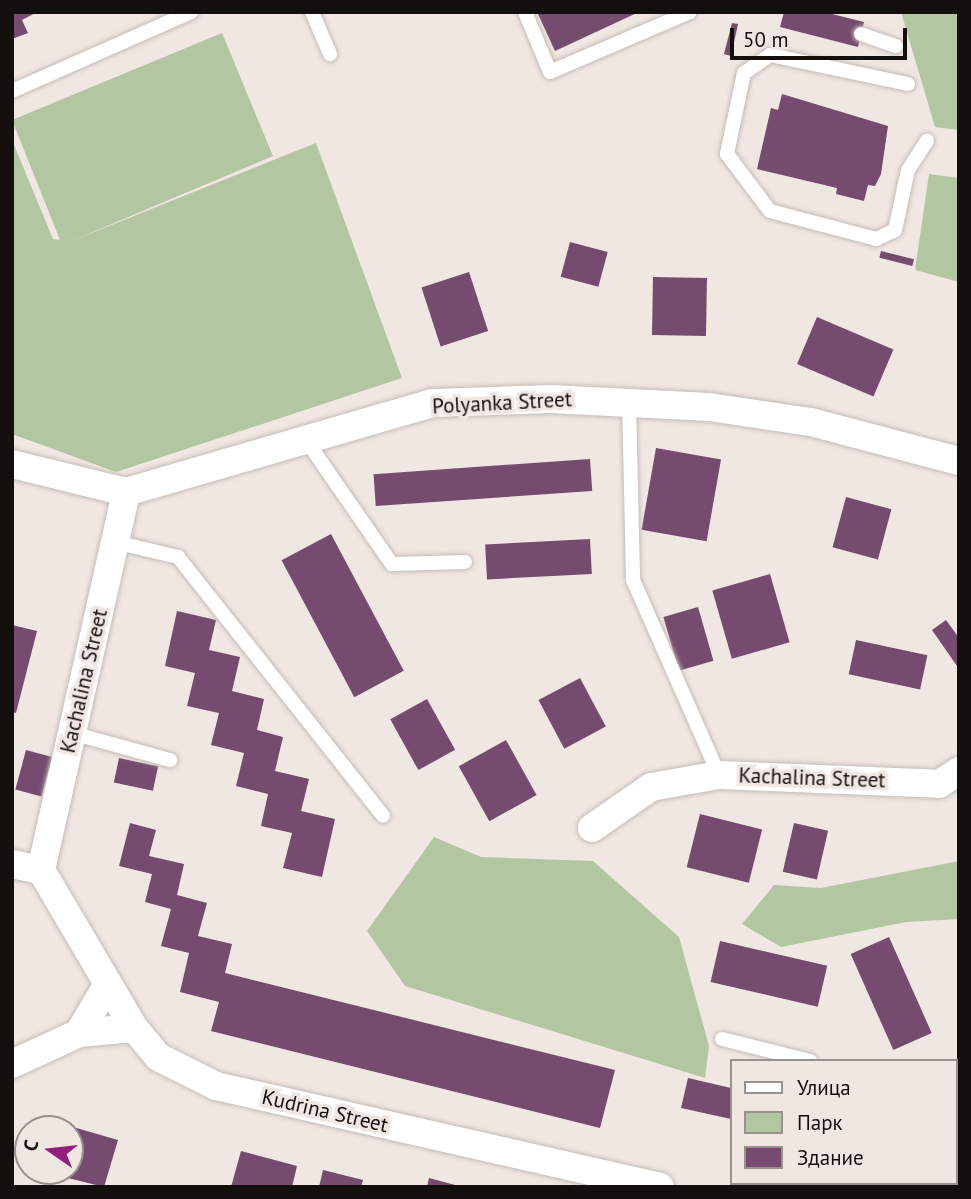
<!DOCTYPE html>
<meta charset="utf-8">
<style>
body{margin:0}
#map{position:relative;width:971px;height:1199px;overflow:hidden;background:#f1e7e2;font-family:"PT Sans",sans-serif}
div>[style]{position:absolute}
.green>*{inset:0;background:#b2c6a2}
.building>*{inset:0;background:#754b6f;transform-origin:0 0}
.roads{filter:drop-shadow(0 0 2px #c4bbb6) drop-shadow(0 0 2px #c4bbb6)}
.lane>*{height:14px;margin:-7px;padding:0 7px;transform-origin:7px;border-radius:7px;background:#fff}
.street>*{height:28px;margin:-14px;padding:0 14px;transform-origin:14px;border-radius:14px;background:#fff}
span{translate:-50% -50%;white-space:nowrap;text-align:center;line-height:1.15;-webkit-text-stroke:7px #f1e7e2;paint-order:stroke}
.street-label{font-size:21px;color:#120f0d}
.frame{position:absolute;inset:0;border:14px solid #120f0d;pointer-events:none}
.legend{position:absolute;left:730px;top:1059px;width:228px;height:126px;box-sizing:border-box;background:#f1e7e2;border:2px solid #98918d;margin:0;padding:9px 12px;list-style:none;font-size:21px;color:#120f0d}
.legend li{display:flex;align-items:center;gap:14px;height:35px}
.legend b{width:35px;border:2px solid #98918d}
.north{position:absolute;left:14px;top:1115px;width:70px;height:70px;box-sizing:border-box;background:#f1e7e2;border:2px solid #98918d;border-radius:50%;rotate:284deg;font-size:19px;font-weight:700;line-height:28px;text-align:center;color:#120f0d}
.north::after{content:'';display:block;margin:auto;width:24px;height:32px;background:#931e7c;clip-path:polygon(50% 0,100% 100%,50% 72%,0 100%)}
.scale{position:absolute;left:730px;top:28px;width:177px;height:32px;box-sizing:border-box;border:4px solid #120f0d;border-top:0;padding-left:9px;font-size:21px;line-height:24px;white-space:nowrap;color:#120f0d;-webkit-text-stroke:5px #f1e7e2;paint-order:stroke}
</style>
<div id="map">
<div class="green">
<div style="clip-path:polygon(901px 12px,959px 12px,959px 130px,935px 127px)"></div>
<div style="clip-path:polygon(222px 33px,273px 156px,69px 242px,316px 143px,402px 378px,116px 472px,12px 434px,12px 140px,53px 239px,60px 240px,12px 120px)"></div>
<div style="clip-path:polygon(929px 174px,959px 178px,959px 282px,915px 270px)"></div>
<div style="clip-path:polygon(434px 837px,481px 857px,593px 861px,679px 937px,709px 1046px,705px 1078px,405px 986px,367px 931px)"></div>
<div style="clip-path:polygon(959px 861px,959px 919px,906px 922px,781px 947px,742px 924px,774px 885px,821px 888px)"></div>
</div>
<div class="building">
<div style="clip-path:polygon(12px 12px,37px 12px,22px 20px,28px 33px,12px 39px)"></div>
<div style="clip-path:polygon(537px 12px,639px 12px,555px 51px)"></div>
<div style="clip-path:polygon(784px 12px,824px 12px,864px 22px,858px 47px,780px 27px)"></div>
<div style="clip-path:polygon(732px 23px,738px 24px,731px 56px,724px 54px)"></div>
<div style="clip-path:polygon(782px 94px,888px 126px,881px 174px,875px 186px,868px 185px,864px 201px,836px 194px,837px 188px,757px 169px,771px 108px,778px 110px)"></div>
<div style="left:570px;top:242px;width:39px;height:36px;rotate:15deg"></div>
<div style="left:881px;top:251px;width:34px;height:7px;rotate:14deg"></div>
<div style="left:469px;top:272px;width:62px;height:50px;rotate:72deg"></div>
<div style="left:653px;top:277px;width:54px;height:58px;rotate:1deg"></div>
<div style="left:817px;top:317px;width:83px;height:51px;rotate:23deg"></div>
<div style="left:656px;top:448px;width:66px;height:83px;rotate:10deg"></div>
<div style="left:590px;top:459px;width:32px;height:217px;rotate:86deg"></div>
<div style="left:846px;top:497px;width:47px;height:52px;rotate:15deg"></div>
<div style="left:331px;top:534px;width:155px;height:56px;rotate:62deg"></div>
<div style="left:590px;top:539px;width:35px;height:105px;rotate:87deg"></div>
<div style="left:770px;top:574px;width:71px;height:60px;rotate:74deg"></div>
<div style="left:698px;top:607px;width:56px;height:36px;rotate:74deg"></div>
<div style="clip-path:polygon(177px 611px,216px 620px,209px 650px,240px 657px,232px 691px,264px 699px,257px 730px,283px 737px,275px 771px,309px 779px,301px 811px,335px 819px,322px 877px,283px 868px,292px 833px,261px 826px,268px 794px,236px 786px,244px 753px,211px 745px,219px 713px,187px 706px,195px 673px,165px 666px)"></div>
<div style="clip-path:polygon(946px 620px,959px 638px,957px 666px,932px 630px)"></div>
<div style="clip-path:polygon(12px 625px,37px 631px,16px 713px,12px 712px)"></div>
<div style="left:856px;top:640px;width:73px;height:35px;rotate:12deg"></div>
<div style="left:580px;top:678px;width:55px;height:47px;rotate:62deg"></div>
<div style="left:427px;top:699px;width:58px;height:42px;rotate:61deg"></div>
<div style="left:506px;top:740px;width:63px;height:54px;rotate:61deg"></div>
<div style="left:26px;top:750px;width:27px;height:41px;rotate:15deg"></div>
<div style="left:119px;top:758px;width:40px;height:25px;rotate:12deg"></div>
<div style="left:700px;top:814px;width:64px;height:55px;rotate:14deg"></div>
<div style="clip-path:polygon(130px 823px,156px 830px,149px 856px,184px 864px,177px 895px,207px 903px,198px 936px,232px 944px,225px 973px,615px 1070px,600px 1128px,211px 1031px,219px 1002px,180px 992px,189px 953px,161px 946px,171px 909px,145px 902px,152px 874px,119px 866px)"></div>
<div style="left:794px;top:823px;width:35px;height:50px;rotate:13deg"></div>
<div style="left:889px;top:937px;width:105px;height:42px;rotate:66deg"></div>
<div style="left:720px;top:941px;width:110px;height:42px;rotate:13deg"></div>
<div style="clip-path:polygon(688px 1078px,731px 1088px,731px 1119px,681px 1108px)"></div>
<div style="clip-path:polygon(66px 1125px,118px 1140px,104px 1187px,52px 1174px,70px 1171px)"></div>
<div style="clip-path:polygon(241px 1151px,297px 1166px,292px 1187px,231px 1187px)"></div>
<div style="clip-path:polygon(323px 1170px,363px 1180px,361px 1187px,319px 1187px)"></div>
<div style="clip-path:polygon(429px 1178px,459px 1186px,459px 1187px,427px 1187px)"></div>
</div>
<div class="roads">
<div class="lane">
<div style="left:312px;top:12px;width:46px;rotate:66.8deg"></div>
<div style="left:525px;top:12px;width:65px;rotate:67.4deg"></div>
<div style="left:550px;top:72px;width:152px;rotate:-23.2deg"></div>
<div style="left:861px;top:34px;width:37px;rotate:19deg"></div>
<div style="left:908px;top:84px;width:141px;rotate:-168.1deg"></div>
<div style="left:770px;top:55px;width:32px;rotate:145deg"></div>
<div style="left:744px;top:73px;width:83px;rotate:101.9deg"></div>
<div style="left:727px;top:154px;width:71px;rotate:53deg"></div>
<div style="left:770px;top:211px;width:110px;rotate:14.8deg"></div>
<div style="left:876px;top:239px;width:21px;rotate:-25deg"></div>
<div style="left:895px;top:230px;width:61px;rotate:-77.8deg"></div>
<div style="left:908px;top:170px;width:35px;rotate:-57deg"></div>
<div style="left:12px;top:91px;width:196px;rotate:-23.8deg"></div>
<div style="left:629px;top:400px;width:180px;rotate:88.7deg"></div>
<div style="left:633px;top:580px;width:213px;rotate:66.2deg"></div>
<div style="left:306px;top:440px;width:151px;rotate:55.3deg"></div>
<div style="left:392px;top:564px;width:73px;rotate:-1.6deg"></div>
<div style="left:115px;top:542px;width:65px;rotate:13.4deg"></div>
<div style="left:178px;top:557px;width:330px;rotate:51.6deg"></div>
<div style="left:72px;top:733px;width:102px;rotate:15.4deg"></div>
<div style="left:722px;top:1039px;width:91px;rotate:14deg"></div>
<div style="left:955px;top:1096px;width:4px;rotate:14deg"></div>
</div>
<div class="street">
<div style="left:12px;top:464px;width:117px;rotate:13.8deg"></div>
<div style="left:126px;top:492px;width:320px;rotate:-16.2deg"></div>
<div style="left:433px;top:403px;width:118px;rotate:-1.9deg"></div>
<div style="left:551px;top:399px;width:158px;rotate:2.9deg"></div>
<div style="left:709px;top:407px;width:103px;rotate:8.4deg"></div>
<div style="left:811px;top:422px;width:153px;rotate:14.8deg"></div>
<div style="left:592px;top:828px;width:72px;rotate:-34.8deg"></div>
<div style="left:651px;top:787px;width:69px;rotate:-10deg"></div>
<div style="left:719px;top:775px;width:220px;rotate:2.3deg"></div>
<div style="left:939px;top:784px;width:24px;rotate:-33deg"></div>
<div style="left:12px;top:864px;width:30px;rotate:12deg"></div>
<div style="left:41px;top:870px;width:183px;rotate:59.5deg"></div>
<div style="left:41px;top:870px;width:387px;rotate:-77.3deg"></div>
<div style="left:79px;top:1033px;width:57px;rotate:-59.4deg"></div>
<div style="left:12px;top:1064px;width:74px;rotate:-24.8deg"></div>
<div style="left:79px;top:1033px;width:55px;rotate:-5.2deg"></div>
<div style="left:134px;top:1028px;width:38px;rotate:50deg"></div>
<div style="left:158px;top:1057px;width:65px;rotate:26.6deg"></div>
<div style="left:216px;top:1086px;width:455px;rotate:12.8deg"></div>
</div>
</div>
<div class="street-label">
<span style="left:502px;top:403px;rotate:-3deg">Polyanka Street</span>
<span style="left:84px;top:681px;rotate:-77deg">Kachalina Street</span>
<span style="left:812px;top:778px;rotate:2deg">Kachalina Street</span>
<span style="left:325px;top:1111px;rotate:13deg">Kudrina Street</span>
</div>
<div class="frame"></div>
<ul class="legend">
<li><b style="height:9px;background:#fff"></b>Улица</li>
<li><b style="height:19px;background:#b2c6a2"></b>Парк</li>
<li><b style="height:19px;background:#754b6f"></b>Здание</li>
</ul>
<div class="north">С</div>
<div class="scale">50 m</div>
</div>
